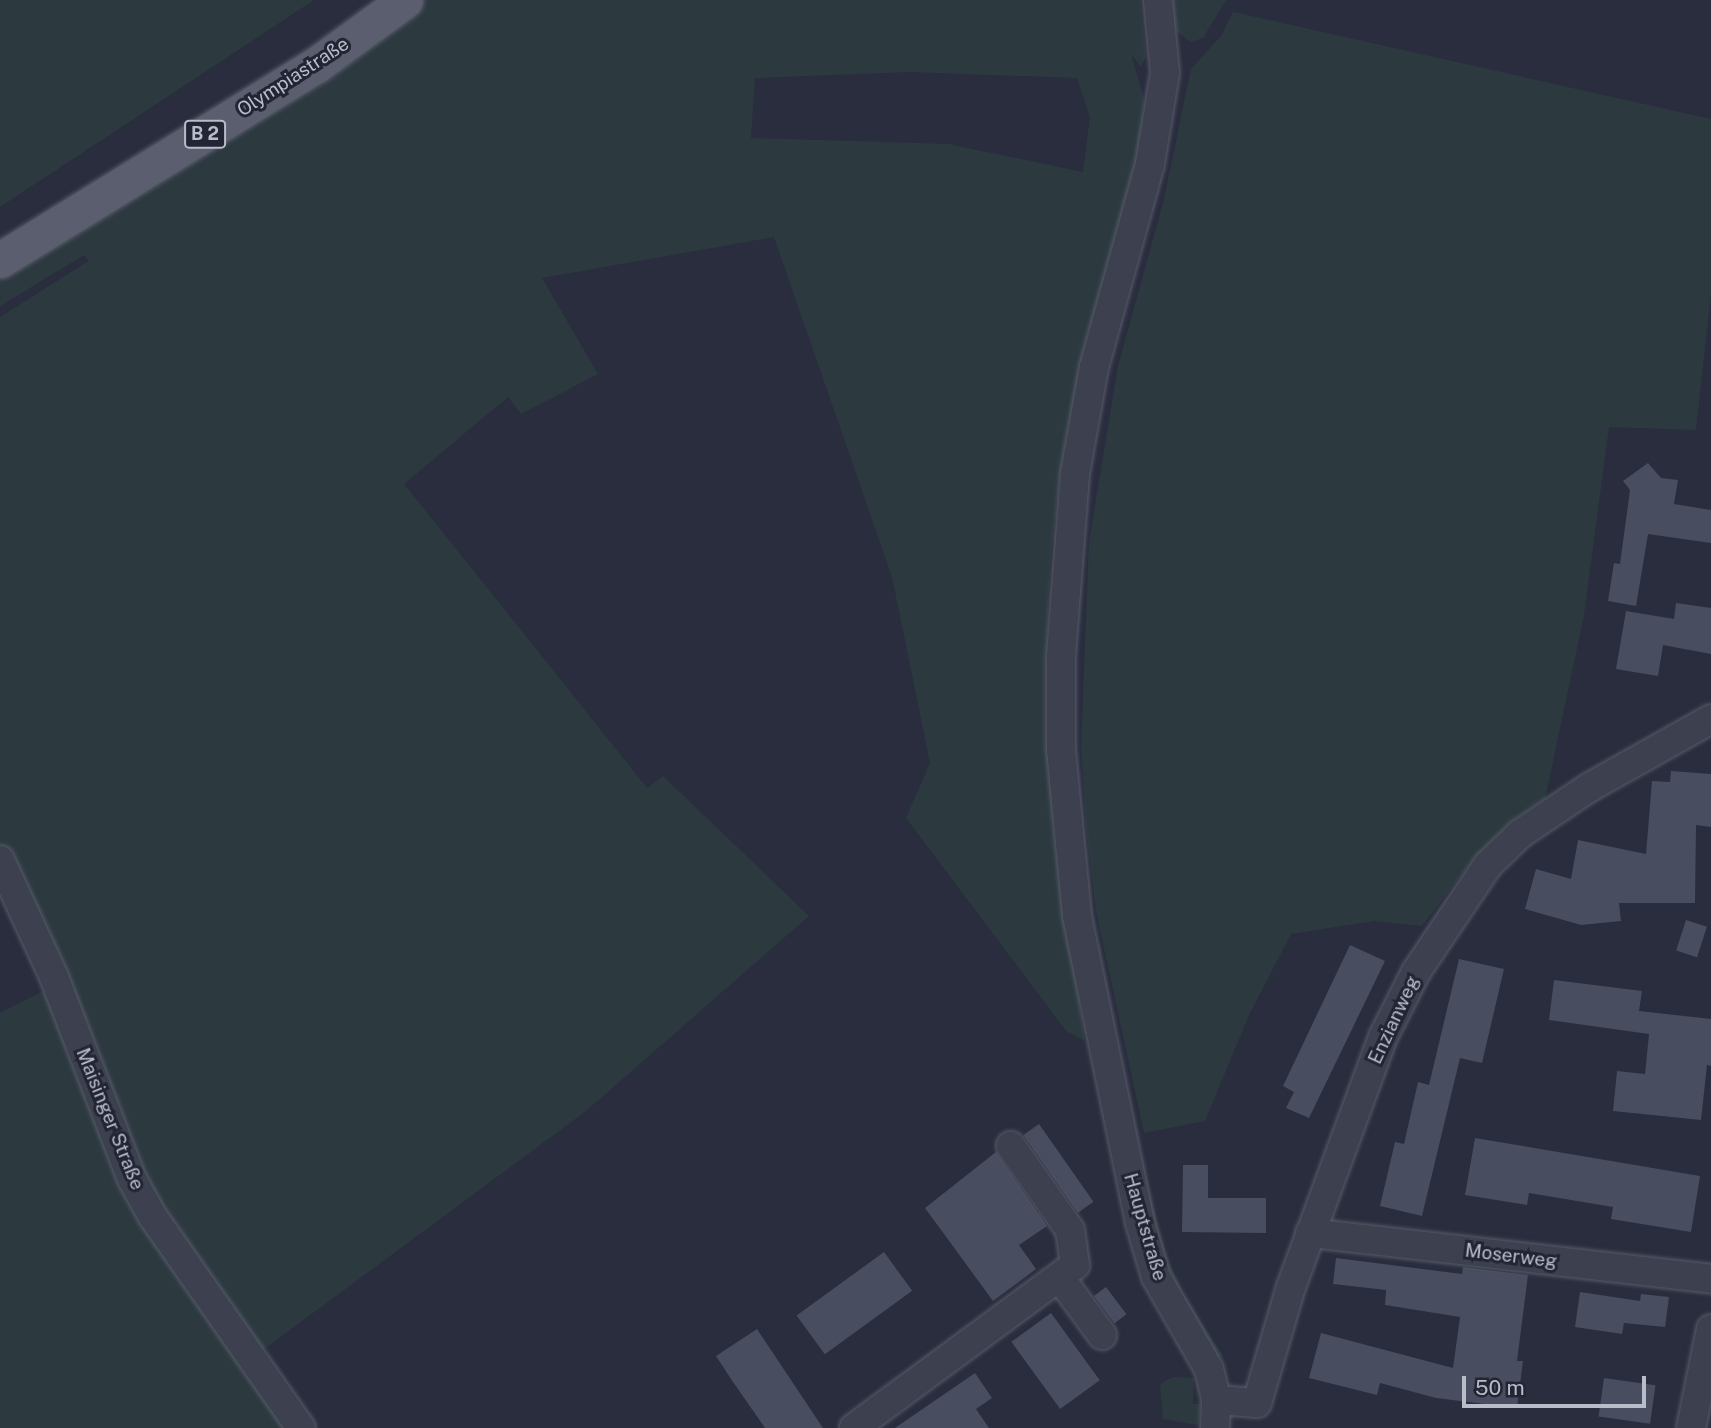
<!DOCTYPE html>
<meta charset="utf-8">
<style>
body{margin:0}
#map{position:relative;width:1711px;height:1428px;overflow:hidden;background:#292d3e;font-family:"Public Sans",sans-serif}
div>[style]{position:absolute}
.green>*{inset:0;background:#2c3a40}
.building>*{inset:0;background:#494d60;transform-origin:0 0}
.roads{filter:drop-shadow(0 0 2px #585b69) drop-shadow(0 0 2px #585b69)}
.minor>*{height:28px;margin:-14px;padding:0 14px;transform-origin:14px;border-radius:14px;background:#3d404e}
.major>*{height:35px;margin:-17.5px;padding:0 17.5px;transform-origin:17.5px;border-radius:17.5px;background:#5b5e6e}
span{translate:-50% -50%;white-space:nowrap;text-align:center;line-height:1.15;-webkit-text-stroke:6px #222534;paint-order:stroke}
.shield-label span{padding:2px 5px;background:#222534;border:2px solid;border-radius:5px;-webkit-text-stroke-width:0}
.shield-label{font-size:18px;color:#b9bcc9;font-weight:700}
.street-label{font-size:19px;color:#b9bcc9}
.scale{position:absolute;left:1462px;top:1376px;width:184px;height:32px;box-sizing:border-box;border:4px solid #b9bcc9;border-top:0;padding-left:9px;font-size:21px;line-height:24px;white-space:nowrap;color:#b9bcc9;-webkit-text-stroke:5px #222534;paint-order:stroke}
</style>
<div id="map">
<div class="green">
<div style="clip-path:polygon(0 0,314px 0,0 207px)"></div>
<div style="clip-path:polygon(evenodd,425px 0,1140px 0,1146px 57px,1141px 67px,1131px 54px,1144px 99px,1140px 146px,1081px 366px,1060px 472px,1050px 564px,1046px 660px,1054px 838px,1085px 1041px,1067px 1032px,906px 818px,930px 763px,892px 577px,774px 237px,542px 278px,598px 374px,521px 414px,508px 397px,404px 484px,647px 788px,663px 776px,809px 916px,586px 1111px,252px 1358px,296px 1428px,0 1428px,0 1013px,49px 988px,0 844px,0 317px,89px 261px,84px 255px,0 306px,0 272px,425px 0,909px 72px,1077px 78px,1090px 117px,1083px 172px,948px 144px,751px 138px,755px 78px,909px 72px)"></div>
<div style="clip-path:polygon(1170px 0,1226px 0,1203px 38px,1191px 42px,1174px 30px)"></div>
<div style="clip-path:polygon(1233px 12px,1711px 119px,1711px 294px,1696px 430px,1609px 427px,1584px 615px,1545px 799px,1509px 823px,1475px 857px,1422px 926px,1374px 921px,1291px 934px,1249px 1015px,1205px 1121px,1144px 1133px,1096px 911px,1086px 826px,1081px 746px,1089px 542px,1118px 366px,1163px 203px,1191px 69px,1221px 36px)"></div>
<div style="clip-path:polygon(1120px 1075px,1166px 1254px,1184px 1295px,1223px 1356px,1215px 1357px,1166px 1276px)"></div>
<div style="clip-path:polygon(1173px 1377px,1194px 1378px,1193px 1404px,1201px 1404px,1198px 1425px,1163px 1419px,1160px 1384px)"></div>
</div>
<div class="building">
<div style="clip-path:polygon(1648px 463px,1661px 478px,1678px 480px,1674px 504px,1711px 510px,1711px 543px,1648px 534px,1636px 606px,1608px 601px,1614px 563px,1620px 564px,1630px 490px,1623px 481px)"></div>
<div style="clip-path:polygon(1676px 603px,1711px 608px,1711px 654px,1663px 645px,1658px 676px,1616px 669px,1626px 611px,1674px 619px)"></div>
<div style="clip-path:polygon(1671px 771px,1711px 774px,1711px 827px,1696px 825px,1695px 903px,1619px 903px,1621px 921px,1581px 925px,1525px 909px,1536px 869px,1571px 879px,1578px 840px,1646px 854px,1652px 781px,1670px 782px)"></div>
<div style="left:1686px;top:920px;width:22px;height:32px;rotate:18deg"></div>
<div style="clip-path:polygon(1350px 945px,1385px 961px,1309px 1118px,1286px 1108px,1294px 1092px,1283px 1086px)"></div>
<div style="clip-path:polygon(1459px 959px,1504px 969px,1482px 1063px,1460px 1058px,1422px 1216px,1380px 1206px,1395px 1142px,1404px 1144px,1418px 1082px,1429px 1085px)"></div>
<div style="clip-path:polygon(1554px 980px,1642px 991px,1639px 1011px,1711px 1019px,1711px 1066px,1707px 1065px,1701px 1120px,1613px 1111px,1617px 1071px,1645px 1074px,1649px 1034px,1549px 1020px)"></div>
<div style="left:1039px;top:1124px;width:95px;height:19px;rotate:55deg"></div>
<div style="clip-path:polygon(1475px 1138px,1700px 1176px,1691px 1232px,1611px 1219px,1613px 1207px,1529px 1193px,1527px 1205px,1465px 1195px)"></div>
<div style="clip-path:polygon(996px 1152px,1047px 1226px,1019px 1245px,1036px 1269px,993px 1301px,925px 1208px)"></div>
<div style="clip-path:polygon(1183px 1165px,1208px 1165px,1208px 1198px,1266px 1198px,1266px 1233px,1182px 1232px)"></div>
<div style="left:884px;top:1252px;width:48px;height:108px;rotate:54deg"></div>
<div style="clip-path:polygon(1336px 1258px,1462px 1274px,1463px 1267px,1528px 1275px,1517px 1361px,1523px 1361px,1517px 1408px,1436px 1398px,1380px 1383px,1377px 1395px,1309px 1378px,1321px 1333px,1453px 1368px,1460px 1317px,1385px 1305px,1386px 1290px,1333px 1284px)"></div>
<div style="left:1106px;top:1287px;width:34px;height:15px;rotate:53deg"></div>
<div style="clip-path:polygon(1580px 1292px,1640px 1301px,1641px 1294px,1669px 1297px,1665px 1327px,1624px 1323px,1622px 1334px,1575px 1327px)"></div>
<div style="left:1051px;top:1313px;width:83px;height:49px;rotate:54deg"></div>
<div style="clip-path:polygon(757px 1329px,823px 1428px,765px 1428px,731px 1379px,716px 1356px)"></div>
<div style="clip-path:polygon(975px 1373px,992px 1398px,976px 1409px,989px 1428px,895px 1428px)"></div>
<div style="left:1604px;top:1378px;width:52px;height:39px;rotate:8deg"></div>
</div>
<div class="roads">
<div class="minor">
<div style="left:1158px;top:0;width:73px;rotate:84.5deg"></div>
<div style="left:1165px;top:73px;width:92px;rotate:99.4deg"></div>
<div style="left:1150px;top:164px;width:211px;rotate:105.4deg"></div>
<div style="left:1094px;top:367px;width:109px;rotate:100.1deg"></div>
<div style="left:1075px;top:474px;width:185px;rotate:94.4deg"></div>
<div style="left:1061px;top:658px;width:91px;rotate:90deg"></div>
<div style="left:1061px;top:749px;width:168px;rotate:84.5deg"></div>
<div style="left:1077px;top:916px;width:313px;rotate:78.4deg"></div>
<div style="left:1140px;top:1223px;width:56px;rotate:73.5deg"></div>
<div style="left:1156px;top:1277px;width:106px;rotate:60.1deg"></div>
<div style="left:1209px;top:1369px;width:32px;rotate:77deg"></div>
<div style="left:1216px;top:1400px;width:28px;rotate:92deg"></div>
<div style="left:0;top:860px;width:129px;rotate:65.2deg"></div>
<div style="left:54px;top:977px;width:217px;rotate:68.9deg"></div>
<div style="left:132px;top:1179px;width:43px;rotate:61.1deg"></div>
<div style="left:153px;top:1217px;width:258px;rotate:55deg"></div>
<div style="left:1310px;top:1233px;width:404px;rotate:6.5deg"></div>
<div style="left:1060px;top:1278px;width:71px;rotate:53.6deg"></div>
<div style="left:1216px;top:1400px;width:41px;rotate:4.2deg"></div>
<div style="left:1257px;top:1403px;width:121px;rotate:-73.7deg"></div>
<div style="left:1291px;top:1287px;width:266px;rotate:-69.8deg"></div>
<div style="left:1383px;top:1037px;width:73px;rotate:-63.1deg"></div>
<div style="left:1416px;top:972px;width:129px;rotate:-56.1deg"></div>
<div style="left:1488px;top:865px;width:45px;rotate:-44.1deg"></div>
<div style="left:1520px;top:834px;width:84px;rotate:-33.9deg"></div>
<div style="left:1590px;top:787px;width:139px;rotate:-29.3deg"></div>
<div style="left:854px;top:1428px;width:275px;rotate:-36.4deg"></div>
<div style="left:1075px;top:1265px;width:35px;rotate:-98deg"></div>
<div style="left:1070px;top:1230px;width:103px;rotate:-125.1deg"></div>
<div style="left:1691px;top:1428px;width:101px;rotate:-78.6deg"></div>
</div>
<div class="major">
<div style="left:0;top:260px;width:371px;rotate:-31.7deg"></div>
<div style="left:316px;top:65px;width:110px;rotate:-36.1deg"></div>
</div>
</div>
<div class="shield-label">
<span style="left:205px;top:134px">B 2</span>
</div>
<div class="street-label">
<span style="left:293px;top:77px;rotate:-33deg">Olympiastraße</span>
<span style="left:1394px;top:1020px;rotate:-65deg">Enzianweg</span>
<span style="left:110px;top:1119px;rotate:68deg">Maisinger Straße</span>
<span style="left:1145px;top:1227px;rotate:74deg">Hauptstraße</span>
<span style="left:1511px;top:1256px;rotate:7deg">Moserweg</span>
</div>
<div class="scale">50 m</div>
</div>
